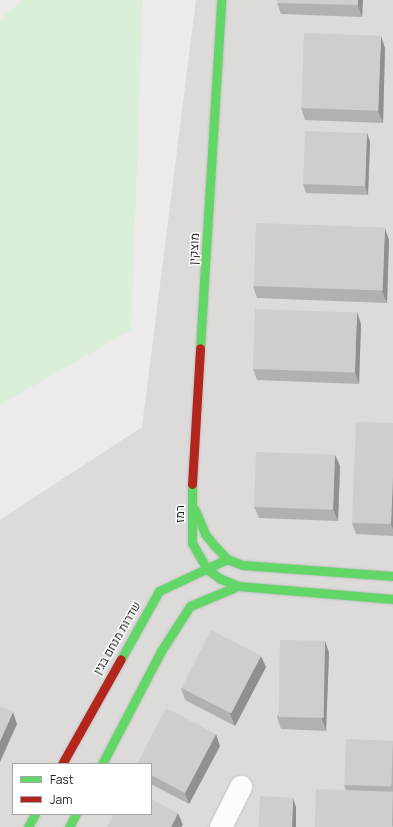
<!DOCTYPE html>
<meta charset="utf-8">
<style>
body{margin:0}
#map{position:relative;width:393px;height:827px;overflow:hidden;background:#edebe9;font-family:Manrope,Heebo,sans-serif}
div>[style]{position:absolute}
.residential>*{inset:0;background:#dcdbda}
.park>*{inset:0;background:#d9efd9}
.roads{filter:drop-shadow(0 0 1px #c3c2c1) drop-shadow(0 0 1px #c3c2c1)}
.street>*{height:22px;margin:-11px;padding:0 11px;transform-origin:11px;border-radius:11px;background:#fcfcfc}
.fast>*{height:9px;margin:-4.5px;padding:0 4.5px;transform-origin:4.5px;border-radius:4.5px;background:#63d668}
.jam>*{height:9px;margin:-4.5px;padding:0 4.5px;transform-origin:4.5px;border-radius:4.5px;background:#b3261e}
.wall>*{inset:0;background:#b3b1af}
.shaded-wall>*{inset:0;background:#92908f}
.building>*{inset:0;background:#d0cecc;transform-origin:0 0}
span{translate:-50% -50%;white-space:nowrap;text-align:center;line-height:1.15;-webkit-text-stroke:3px #fff;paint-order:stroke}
.street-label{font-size:12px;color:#1f1f1f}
.legend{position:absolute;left:12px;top:763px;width:140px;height:52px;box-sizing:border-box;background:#fff;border:1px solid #a5a5a5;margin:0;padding:5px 7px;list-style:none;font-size:12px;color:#1f1f1f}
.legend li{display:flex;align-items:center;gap:8px;height:20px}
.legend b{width:20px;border:1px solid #a5a5a5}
</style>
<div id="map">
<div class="residential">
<div style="clip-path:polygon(evenodd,196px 0,393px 0,393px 827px,0 827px,0 520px,142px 427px,196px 0,13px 764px,151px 764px,151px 814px,13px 814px,13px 764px)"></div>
</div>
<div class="park">
<div style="clip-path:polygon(22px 0,143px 0,131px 330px,0 405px,0 20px)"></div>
</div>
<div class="roads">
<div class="street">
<div style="left:221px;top:827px;width:45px;rotate:-63.4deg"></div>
</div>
<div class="fast">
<div style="left:200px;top:348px;width:349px;rotate:-86.5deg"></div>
<div style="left:192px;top:484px;width:59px;rotate:90deg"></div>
<div style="left:192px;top:543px;width:30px;rotate:60deg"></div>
<div style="left:207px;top:569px;width:17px;rotate:36deg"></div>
<div style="left:221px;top:579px;width:18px;rotate:22deg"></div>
<div style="left:238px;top:586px;width:156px;rotate:4.8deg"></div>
<div style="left:195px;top:510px;width:26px;rotate:67deg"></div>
<div style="left:205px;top:534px;width:14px;rotate:51deg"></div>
<div style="left:214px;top:545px;width:19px;rotate:47deg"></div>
<div style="left:227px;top:559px;width:17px;rotate:21deg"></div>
<div style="left:243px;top:565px;width:150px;rotate:4.2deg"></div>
<div style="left:121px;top:659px;width:78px;rotate:-60.8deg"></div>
<div style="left:159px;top:591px;width:75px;rotate:-25.2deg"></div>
<div style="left:102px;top:764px;width:127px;rotate:-62.4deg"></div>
<div style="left:161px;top:651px;width:54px;rotate:-57.2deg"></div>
<div style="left:190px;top:606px;width:52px;rotate:-22.6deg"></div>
<div style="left:28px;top:827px;width:15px;rotate:-62deg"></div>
<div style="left:69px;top:827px;width:15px;rotate:-62deg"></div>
</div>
<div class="jam">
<div style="left:192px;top:484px;width:136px;rotate:-86.6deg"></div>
<div style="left:62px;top:764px;width:120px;rotate:-60.7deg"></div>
</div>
</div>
<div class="wall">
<div style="clip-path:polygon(277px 0,363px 0,362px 17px,281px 14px,277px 3px)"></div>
<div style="clip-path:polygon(385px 48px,383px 123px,305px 120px,301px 108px)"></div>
<div style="clip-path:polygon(367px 133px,370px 142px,368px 195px,306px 193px,303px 184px)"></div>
<div style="clip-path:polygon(389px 240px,387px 303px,257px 298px,253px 286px)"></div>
<div style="clip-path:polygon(361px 324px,359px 384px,257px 380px,253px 369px)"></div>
<div style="clip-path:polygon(393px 423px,393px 536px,356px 534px,352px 523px)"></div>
<div style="clip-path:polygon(335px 455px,340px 466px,338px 521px,259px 518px,254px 507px)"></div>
<div style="clip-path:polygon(325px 641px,329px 653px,326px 731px,281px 729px,277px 717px)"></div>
<div style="clip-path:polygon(266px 667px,235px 726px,185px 700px,181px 688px)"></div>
<div style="clip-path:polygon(393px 741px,393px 827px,346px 790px,344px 785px)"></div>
<div style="clip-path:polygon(220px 746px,189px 804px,151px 784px,151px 764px)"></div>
</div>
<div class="shaded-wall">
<div style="clip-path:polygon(358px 0,363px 0,362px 17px,358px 5px)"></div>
<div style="clip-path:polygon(381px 36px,385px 48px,383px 123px,378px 111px)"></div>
<div style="clip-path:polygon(367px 133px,370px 142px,368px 195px,365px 186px)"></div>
<div style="clip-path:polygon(385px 228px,389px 240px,387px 303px,382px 291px)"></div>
<div style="clip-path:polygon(357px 312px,361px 324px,359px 384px,355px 372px)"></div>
<div style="clip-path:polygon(335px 455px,340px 466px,338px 521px,333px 509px)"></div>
<div style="clip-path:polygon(393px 476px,393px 529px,391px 524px)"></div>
<div style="clip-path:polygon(325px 641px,329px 653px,326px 731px,322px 719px)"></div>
<div style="clip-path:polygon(261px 656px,266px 667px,235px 726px,230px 714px)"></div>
<div style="clip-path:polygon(13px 712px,17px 724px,0 762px,0 741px)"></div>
<div style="clip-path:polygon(216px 734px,220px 746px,189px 804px,185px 793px)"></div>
<div style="clip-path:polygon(293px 798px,296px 807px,296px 827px,292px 827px)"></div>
<div style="clip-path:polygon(178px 813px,183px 825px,181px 827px,171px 827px)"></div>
</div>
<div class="building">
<div style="clip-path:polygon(277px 0,358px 0,358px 5px,277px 3px)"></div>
<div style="left:304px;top:33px;width:77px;height:75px;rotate:2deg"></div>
<div style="left:305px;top:131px;width:62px;height:53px;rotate:2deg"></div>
<div style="left:256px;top:223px;width:129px;height:63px;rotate:2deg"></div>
<div style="left:255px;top:309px;width:102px;height:60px;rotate:2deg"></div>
<div style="clip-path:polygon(356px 422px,393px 423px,393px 476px,391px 524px,352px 523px)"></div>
<div style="left:256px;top:452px;width:79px;height:55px;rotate:2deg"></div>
<div style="left:211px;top:630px;width:56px;height:65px;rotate:27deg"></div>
<div style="left:280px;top:640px;width:45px;height:77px;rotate:1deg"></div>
<div style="clip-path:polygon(0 706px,13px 712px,0 741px)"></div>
<div style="clip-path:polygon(166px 708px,216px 734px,185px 793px,151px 775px,151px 764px,137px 764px)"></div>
<div style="left:346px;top:739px;width:47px;height:46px;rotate:2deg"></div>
<div style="left:316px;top:789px;width:77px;height:38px;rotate:2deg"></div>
<div style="left:260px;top:796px;width:33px;height:31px;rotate:3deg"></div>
<div style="clip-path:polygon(151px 799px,178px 813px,171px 827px,107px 827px,114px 814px,151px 814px)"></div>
</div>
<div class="street-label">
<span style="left:194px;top:249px;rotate:-87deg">מוצקין</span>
<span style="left:180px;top:514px;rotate:-90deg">רמז</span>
<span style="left:117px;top:638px;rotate:-60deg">שדרות מנחם בגין</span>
</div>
<ul class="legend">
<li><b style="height:5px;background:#63d668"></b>Fast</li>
<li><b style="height:5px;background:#b3261e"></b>Jam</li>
</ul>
</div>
